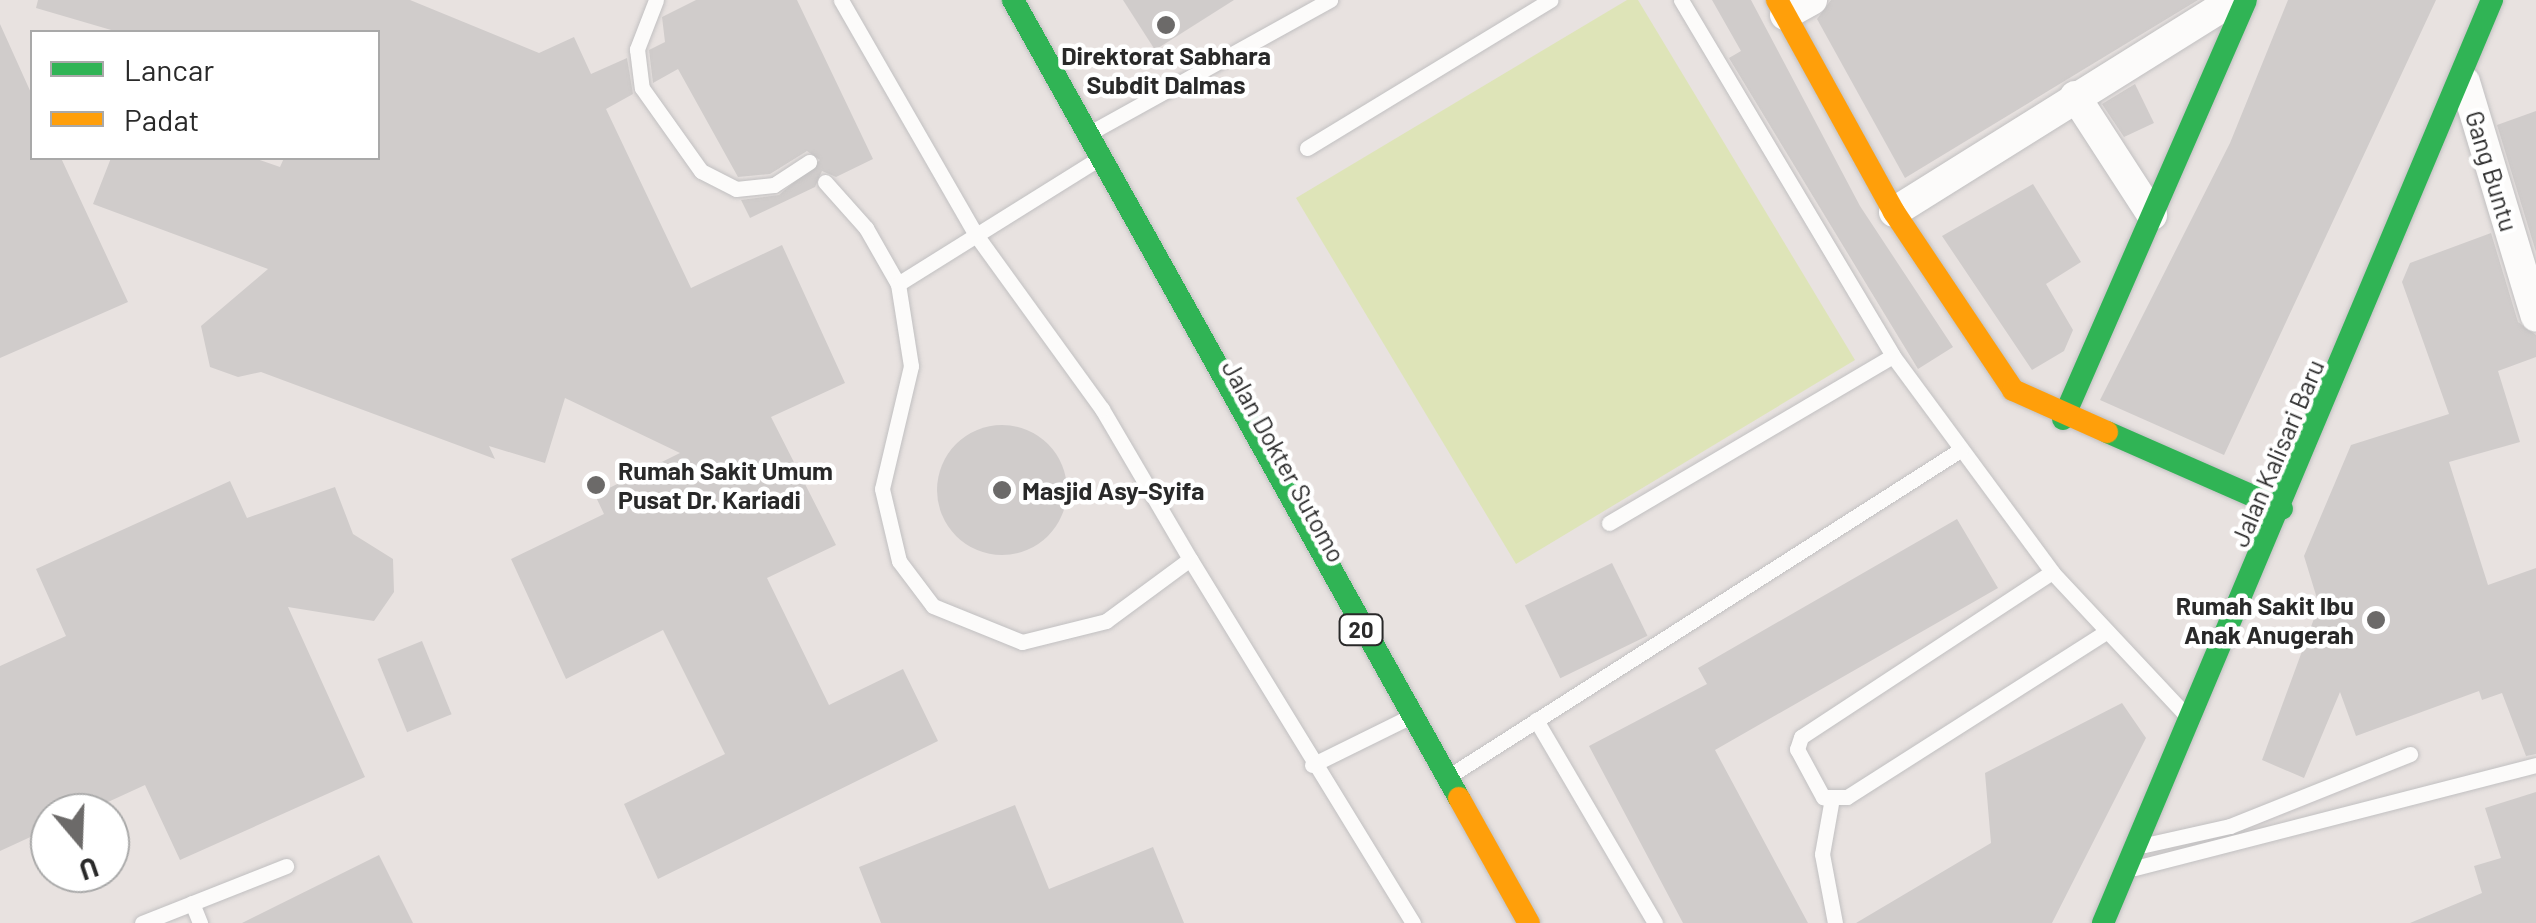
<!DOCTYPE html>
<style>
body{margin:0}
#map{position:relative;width:2536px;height:923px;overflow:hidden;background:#e8e2e0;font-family:Barlow,sans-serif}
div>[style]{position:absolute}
.pitch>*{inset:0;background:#dee4b8}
.building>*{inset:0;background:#d0cccb;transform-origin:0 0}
.round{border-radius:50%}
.roads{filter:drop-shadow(0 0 2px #c1c0c1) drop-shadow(0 0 2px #c1c0c1)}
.lane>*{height:15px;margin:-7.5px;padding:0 7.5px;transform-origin:7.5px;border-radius:7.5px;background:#fcfbfa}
.street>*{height:30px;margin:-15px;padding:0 15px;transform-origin:15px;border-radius:15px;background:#fcfbfa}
.fast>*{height:22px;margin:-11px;padding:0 11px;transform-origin:11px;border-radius:11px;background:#30b455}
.slow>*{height:22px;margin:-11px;padding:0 11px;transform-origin:11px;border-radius:11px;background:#ff9f0a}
.dots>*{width:28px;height:28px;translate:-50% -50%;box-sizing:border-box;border:5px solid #fff;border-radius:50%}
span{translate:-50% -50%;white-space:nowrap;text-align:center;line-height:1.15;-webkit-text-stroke:9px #fff;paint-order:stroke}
.shield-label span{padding:2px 8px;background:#fff;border:2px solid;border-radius:8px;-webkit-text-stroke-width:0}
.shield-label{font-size:22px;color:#292929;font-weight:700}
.poi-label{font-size:25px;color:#292929;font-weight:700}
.left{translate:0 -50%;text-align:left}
.right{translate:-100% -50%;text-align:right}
.street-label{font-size:25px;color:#292929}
.legend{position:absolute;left:30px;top:30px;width:350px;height:130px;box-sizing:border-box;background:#fff;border:2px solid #a9a9a9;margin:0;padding:12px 18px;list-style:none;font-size:30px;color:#292929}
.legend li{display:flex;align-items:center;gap:20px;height:50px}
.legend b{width:50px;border:2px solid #a9a9a9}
.north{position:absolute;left:30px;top:793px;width:100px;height:100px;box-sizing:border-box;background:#fff;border:2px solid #a9a9a9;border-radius:50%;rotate:161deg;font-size:28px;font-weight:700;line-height:40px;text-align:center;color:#292929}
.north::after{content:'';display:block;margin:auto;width:35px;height:45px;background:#6c6a69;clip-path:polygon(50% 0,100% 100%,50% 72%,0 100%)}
</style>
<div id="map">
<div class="pitch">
<div style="clip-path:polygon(1627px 0,1638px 0,1855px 360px,1516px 564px,1296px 198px)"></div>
</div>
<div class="building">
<div style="clip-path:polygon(38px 0,410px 0,539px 53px,574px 37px,591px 74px,627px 58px,633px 94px,606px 109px,691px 288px,782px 245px,845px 383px,771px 417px,836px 545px,767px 578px,829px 705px,903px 669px,938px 741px,658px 879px,624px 804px,725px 754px,663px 630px,566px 679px,511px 559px,604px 514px,595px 495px,680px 453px,565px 398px,545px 463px,489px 446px,495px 459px,261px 372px,238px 377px,210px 367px,201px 326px,268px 269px,93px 204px,111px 158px,254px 158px,280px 167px,284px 158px,378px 158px,378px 32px,118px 32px,36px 8px)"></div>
<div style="clip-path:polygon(696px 0,797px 0,873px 159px,836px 177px,822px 171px,815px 187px,750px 218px,741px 200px,779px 195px,820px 160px,807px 151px,770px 174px,738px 177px,678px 69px,653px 83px,649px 50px,665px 42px,662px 17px)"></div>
<div style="clip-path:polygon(1123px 0,1234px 0,1155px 50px)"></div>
<div style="clip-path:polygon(1712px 0,1751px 0,1860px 206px,1953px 347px,1918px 369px,1729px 58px,1741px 51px)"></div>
<div style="clip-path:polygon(1831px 0,2198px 0,1905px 178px,1817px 19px)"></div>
<div style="clip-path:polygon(2288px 0,2436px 0,2224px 455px,2100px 400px,2230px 143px)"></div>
<div style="clip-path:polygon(0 24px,32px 95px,32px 158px,61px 158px,128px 302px,0 358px)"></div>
<div style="clip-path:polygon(2135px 84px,2154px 123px,2124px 137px,2102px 104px)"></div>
<div style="clip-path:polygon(2536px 111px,2536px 252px,2497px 125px)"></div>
<div style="clip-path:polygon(2033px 184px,2081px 262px,2046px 284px,2073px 330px,2064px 351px,2032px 370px,1942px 236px)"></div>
<div style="clip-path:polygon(2491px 233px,2518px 322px,2536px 335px,2536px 357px,2498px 371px,2520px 442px,2449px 462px,2488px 585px,2536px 568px,2536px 754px,2526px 756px,2502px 693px,2482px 700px,2479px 691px,2356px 736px,2340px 692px,2304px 778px,2262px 760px,2319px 605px,2304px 556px,2351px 445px,2449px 414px,2402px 282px,2410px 263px)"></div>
<div class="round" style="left:937px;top:425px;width:130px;height:130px"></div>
<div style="clip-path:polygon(230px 481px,247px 518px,335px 487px,353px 534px,393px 559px,394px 592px,374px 621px,288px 607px,365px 777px,180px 860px,145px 785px,84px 813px,50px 813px,50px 828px,0 851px,0 666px,66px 636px,36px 569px)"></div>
<div style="clip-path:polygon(1957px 519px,1998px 588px,1715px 750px,1808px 923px,1683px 923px,1589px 746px,1707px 684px,1698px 668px)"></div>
<div style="left:1612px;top:563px;width:81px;height:97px;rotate:64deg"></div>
<div style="left:422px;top:641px;width:79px;height:48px;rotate:68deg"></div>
<div style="clip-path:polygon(2122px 703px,2146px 738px,2052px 923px,1856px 923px,1991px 843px,1985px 773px)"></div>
<div style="clip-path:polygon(2536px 792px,2536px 923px,2410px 923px,2482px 893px,2474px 866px,2501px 858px,2485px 808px)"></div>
<div style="clip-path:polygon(1015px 805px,1049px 889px,1153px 847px,1184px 923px,881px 923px,859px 867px)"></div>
<div style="clip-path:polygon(379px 855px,413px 923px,242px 923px)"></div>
</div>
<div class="roads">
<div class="lane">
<div style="left:656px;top:0;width:53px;rotate:111.2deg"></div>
<div style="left:637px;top:49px;width:39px;rotate:83deg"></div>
<div style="left:642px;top:88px;width:102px;rotate:54.6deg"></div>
<div style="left:701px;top:171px;width:39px;rotate:27deg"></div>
<div style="left:736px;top:189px;width:38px;rotate:-6deg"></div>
<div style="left:774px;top:185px;width:42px;rotate:-33.3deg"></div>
<div style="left:1681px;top:0;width:414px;rotate:59.2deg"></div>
<div style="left:1893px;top:356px;width:268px;rotate:53.6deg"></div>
<div style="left:2052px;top:572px;width:193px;rotate:46.9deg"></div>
<div style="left:1095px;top:130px;width:269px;rotate:-29deg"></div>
<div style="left:1307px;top:148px;width:285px;rotate:-31.3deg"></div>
<div style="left:825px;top:182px;width:62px;rotate:48.3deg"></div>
<div style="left:866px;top:228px;width:64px;rotate:60.3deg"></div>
<div style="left:898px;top:284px;width:83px;rotate:81deg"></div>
<div style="left:911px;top:366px;width:126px;rotate:103.3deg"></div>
<div style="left:882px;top:489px;width:74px;rotate:76.7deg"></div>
<div style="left:899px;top:561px;width:56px;rotate:52.9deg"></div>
<div style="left:933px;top:606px;width:96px;rotate:22deg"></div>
<div style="left:1022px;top:642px;width:87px;rotate:-14deg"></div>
<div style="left:1106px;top:621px;width:104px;rotate:-36.4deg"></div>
<div style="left:1190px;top:559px;width:174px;rotate:-120.4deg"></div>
<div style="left:1102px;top:409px;width:215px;rotate:-125.9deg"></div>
<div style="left:976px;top:235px;width:271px;rotate:-119.9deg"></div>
<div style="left:898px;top:284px;width:230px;rotate:-32deg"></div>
<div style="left:1609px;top:523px;width:329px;rotate:-30.5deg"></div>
<div style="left:1190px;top:559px;width:427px;rotate:58.5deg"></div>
<div style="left:2052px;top:572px;width:300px;rotate:146.7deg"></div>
<div style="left:1801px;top:737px;width:13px;rotate:108deg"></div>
<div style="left:1797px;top:749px;width:55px;rotate:61.6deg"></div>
<div style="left:1823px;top:797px;width:24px"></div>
<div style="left:1847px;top:797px;width:303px;rotate:-32.5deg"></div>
<div style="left:1536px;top:720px;width:235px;rotate:59.6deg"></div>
<div style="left:1312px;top:765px;width:104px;rotate:-26.3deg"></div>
<div style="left:1457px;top:771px;width:597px;rotate:-32.54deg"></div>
<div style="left:1832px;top:798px;width:57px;rotate:100.1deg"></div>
<div style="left:1822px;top:854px;width:70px;rotate:79.3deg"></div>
<div style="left:2145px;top:845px;width:87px;rotate:-12.6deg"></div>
<div style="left:2230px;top:826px;width:194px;rotate:-21.8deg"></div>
<div style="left:2135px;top:868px;width:414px;rotate:-14.4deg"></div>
<div style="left:192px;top:903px;width:22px;rotate:68deg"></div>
<div style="left:142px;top:923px;width:155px;rotate:-21.6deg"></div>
</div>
<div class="street">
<div style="left:1785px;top:15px;width:31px;rotate:-29deg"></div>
<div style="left:2465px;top:82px;width:245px;rotate:73.2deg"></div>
<div style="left:2075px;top:96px;width:142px;rotate:57.1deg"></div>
<div style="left:1894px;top:212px;width:400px;rotate:-32deg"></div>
</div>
<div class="fast">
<div style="left:1013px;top:0;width:914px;rotate:60.8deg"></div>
<div style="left:2063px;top:419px;width:457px;rotate:-66.4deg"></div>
<div style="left:2107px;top:432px;width:191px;rotate:23.7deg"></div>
<div style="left:2103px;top:923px;width:1002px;rotate:-67.15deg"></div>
</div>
<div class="slow">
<div style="left:1777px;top:0;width:242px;rotate:61.1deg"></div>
<div style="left:1894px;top:212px;width:214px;rotate:56.2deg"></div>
<div style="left:2013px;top:390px;width:103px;rotate:24.1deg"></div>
<div style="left:1459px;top:798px;width:143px;rotate:60.8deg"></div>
</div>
</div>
<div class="dots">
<div style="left:1166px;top:25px;background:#6c6a69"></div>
<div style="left:596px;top:485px;background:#6c6a69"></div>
<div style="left:1002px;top:490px;background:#6c6a69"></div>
<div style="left:2376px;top:620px;background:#6c6a69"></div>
</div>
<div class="shield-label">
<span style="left:1361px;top:630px">20</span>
</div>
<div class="poi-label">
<span style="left:1166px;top:70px">Direktorat Sabhara<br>Subdit Dalmas</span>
<span class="left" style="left:618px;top:485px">Rumah Sakit Umum<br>Pusat Dr. Kariadi</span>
<span class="left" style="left:1022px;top:490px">Masjid Asy-Syifa</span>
<span class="right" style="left:2354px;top:620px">Rumah Sakit Ibu<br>Anak Anugerah</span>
</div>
<div class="street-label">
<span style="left:2492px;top:171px;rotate:73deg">Gang Buntu</span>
<span style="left:2277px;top:453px;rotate:-67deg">Jalan Kalisari Baru</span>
<span style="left:1284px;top:461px;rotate:61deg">Jalan Dokter Sutomo</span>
</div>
<ul class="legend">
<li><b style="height:12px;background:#30b455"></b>Lancar</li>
<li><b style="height:12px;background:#ff9f0a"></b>Padat</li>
</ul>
<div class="north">U</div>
</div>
